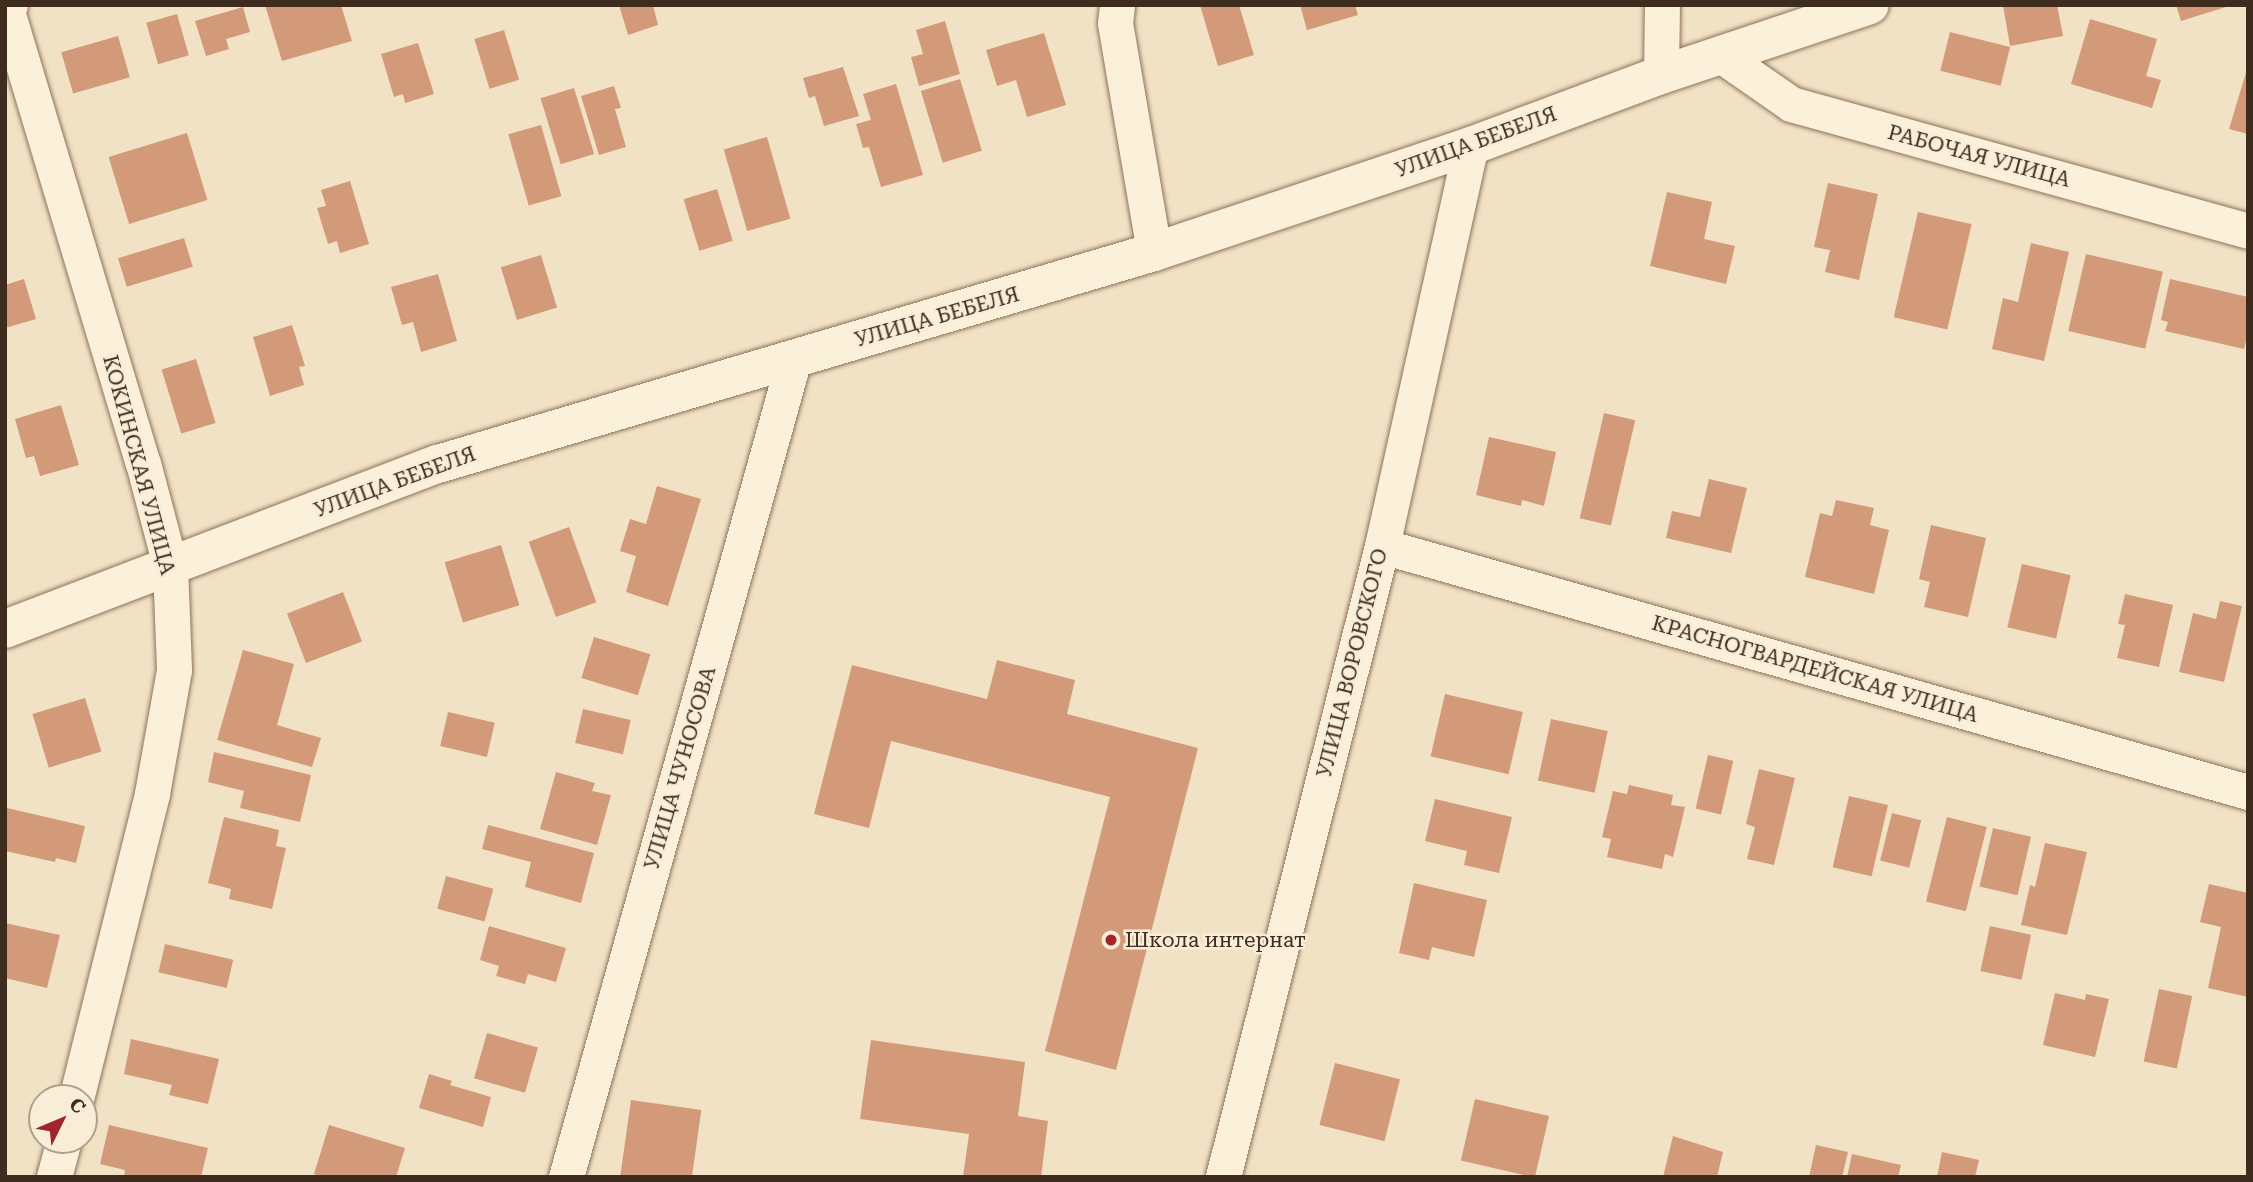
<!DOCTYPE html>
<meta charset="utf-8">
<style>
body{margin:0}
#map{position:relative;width:2253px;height:1182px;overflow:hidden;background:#f1e2c6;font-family:"Roboto Serif",serif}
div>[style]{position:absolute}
.building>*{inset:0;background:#d29a79;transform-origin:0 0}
.roads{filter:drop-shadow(0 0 2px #8e735a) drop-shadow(0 0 2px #8e735a)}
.street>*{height:35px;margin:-17.5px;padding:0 17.5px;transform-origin:17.5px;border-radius:17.5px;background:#fbf0da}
.secondary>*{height:38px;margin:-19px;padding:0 19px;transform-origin:19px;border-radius:19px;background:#fbf0da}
.dots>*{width:19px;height:19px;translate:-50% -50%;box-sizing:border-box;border:4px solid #f8edd6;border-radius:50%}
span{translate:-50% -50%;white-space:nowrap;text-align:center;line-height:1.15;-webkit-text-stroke:5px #f8edd6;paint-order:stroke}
.street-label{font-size:21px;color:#3e2c1f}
.poi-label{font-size:21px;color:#3e2c1f}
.left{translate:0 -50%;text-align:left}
.frame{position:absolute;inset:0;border:7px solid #3e2c1f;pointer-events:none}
.north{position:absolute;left:28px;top:1084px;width:70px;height:70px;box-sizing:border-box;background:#f8edd6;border:2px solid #aea08d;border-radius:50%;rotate:47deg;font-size:19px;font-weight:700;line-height:28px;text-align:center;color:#3e2c1f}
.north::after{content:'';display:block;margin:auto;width:24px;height:32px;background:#a2252c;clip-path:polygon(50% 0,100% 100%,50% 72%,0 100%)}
</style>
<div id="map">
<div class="building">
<div style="clip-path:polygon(265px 5px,341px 5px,352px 41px,282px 61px)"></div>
<div style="clip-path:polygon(619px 5px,653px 5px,658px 25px,628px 35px)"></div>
<div style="clip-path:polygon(1200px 5px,1239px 5px,1254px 55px,1218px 66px)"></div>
<div style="clip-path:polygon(1300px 5px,1355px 5px,1358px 15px,1307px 30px)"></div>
<div style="clip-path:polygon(2003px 5px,2057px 5px,2063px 36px,2010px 46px)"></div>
<div style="clip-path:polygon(2176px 5px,2229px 5px,2229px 6px,2181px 21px)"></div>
<div style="clip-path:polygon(243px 7px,250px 32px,226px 39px,229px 49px,206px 56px,195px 21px)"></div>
<div style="left:177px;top:14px;width:43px;height:32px;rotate:74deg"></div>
<div style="clip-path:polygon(2090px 19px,2157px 39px,2146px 76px,2161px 80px,2152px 108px,2071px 84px)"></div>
<div style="clip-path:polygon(945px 21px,960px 74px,919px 86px,911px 57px,923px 54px,916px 30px)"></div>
<div style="left:504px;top:30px;width:52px;height:31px;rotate:73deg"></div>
<div style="left:1950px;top:32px;width:62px;height:40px;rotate:14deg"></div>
<div style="clip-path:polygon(1044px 33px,1066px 105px,1027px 117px,1016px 80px,997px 86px,986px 50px)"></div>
<div style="left:118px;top:36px;width:43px;height:59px;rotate:74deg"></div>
<div style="clip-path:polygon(418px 43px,434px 94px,405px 103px,403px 94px,394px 97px,381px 54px)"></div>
<div style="clip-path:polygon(2248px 66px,2248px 134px,2229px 129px)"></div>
<div style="clip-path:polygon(843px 67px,859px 116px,824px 126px,815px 96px,809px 98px,803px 78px)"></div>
<div style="left:960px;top:79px;width:75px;height:41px;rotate:73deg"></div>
<div style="clip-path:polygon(896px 84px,923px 175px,881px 187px,869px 147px,863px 148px,856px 124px,871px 120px,863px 94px)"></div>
<div style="clip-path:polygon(614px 86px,621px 108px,615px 109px,626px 147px,599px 155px,581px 96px)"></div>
<div style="left:574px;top:88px;width:69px;height:35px;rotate:73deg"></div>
<div style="left:541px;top:125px;width:74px;height:34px;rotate:74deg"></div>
<div style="left:187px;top:133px;width:70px;height:82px;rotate:73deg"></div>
<div style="left:767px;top:137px;width:85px;height:45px;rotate:74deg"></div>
<div style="clip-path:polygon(350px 181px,369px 244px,340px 253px,337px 241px,328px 244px,317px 208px,326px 206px,321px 190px)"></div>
<div style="clip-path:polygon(1828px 183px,1878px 194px,1859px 280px,1825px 272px,1830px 250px,1814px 247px)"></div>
<div style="left:717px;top:189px;width:54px;height:35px;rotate:73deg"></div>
<div style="clip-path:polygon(1667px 192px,1712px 202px,1704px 239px,1735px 246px,1726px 284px,1650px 266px)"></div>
<div style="left:1918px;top:212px;width:55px;height:108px;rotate:13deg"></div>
<div style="left:184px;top:238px;width:30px;height:69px;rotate:73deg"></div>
<div style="clip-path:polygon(2031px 243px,2069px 252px,2044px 361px,1992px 349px,2003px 298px,2018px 302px)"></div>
<div style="left:2086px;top:254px;width:79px;height:79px;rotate:13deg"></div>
<div style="left:541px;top:255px;width:55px;height:42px;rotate:73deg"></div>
<div style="clip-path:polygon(438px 274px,457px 341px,421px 352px,413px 322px,402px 325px,391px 287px)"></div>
<div style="clip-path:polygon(24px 279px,36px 319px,5px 328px,5px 285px)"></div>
<div style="clip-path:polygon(2170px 279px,2248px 297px,2248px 333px,2244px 349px,2165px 331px,2168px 322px,2161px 320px)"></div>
<div style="clip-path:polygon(292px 325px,305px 366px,299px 367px,304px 385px,270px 396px,253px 337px)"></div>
<div style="left:196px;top:359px;width:67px;height:36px;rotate:73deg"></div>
<div style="clip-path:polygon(61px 405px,79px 465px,40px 476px,34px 456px,26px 458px,15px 419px)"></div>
<div style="left:1604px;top:413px;width:32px;height:108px;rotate:13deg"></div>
<div style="clip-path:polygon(1489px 437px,1556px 452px,1544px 506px,1522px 500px,1521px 506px,1476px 495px)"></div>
<div style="clip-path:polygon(1709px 479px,1747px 488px,1731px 553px,1666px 538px,1672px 511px,1700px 517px)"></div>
<div style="clip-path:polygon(657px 486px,701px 499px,668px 606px,626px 592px,636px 556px,620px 551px,630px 519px,646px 524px)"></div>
<div style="clip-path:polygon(1836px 500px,1874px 508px,1870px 525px,1889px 530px,1874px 594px,1805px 577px,1820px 513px,1832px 516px)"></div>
<div style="clip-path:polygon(1931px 525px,1986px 538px,1968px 617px,1924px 607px,1930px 582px,1919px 579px)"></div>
<div style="left:569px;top:527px;width:80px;height:43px;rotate:70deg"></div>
<div style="left:501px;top:545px;width:63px;height:59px;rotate:73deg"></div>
<div style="left:2022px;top:564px;width:50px;height:65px;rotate:13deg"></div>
<div style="left:343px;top:592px;width:53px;height:60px;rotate:69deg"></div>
<div style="clip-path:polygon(2125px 594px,2173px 605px,2159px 667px,2117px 658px,2125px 625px,2118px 624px)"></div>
<div style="clip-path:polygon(2220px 601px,2242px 606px,2224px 682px,2179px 672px,2193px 613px,2216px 619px)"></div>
<div style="left:594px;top:637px;width:59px;height:43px;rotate:17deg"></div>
<div style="clip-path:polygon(243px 650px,294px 664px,277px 725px,321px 738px,312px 767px,217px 740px)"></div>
<div style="clip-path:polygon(997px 660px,1075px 680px,1067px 714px,1198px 748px,1116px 1070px,1045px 1051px,1110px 797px,891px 741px,869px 828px,814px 814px,852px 665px,987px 699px)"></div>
<div style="left:1445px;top:694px;width:80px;height:64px;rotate:13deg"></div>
<div style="left:85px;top:698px;width:56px;height:55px;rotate:73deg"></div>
<div style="left:583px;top:709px;width:49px;height:35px;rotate:13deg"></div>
<div style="left:448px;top:712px;width:48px;height:35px;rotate:13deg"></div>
<div style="left:1551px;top:719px;width:58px;height:63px;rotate:12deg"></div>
<div style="clip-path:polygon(214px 752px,311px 775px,300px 822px,240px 808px,244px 791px,208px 782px)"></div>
<div style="left:1708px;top:755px;width:26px;height:55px;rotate:13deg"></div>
<div style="clip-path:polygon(1759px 769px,1795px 778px,1774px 865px,1747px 859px,1755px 827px,1746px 824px)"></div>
<div style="clip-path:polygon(556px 772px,595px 783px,592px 791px,611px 795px,597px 845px,540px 829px)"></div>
<div style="clip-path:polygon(1629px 785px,1673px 795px,1671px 805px,1685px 807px,1673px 857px,1665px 854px,1662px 869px,1607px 857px,1611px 839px,1602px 837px,1613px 791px,1627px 794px)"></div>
<div style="left:1849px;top:796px;width:40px;height:73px;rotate:13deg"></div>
<div style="clip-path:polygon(1435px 799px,1512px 817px,1499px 873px,1464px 865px,1467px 851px,1425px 841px)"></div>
<div style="clip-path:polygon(7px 808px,85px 826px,76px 863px,56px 858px,55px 862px,5px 851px)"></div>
<div style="left:1892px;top:813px;width:30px;height:49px;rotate:14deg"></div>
<div style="clip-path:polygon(224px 817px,279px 830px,276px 846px,286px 848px,272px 909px,229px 899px,231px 889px,208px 883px)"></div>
<div style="left:1947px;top:817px;width:41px;height:87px;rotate:14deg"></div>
<div style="clip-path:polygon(488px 825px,594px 853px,581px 903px,525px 887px,531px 862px,482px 849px)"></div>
<div style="left:1993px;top:828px;width:39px;height:60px;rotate:13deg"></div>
<div style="clip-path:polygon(2045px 843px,2087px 852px,2067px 935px,2021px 925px,2030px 885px,2035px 887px)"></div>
<div style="left:446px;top:876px;width:49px;height:34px;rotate:15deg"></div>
<div style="clip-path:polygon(1414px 883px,1487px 900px,1474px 957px,1432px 947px,1429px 960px,1399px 953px)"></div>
<div style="clip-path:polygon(2209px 884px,2248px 893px,2248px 997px,2208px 988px,2221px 927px,2200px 922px)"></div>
<div style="clip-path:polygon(5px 923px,60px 935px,47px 988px,5px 978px)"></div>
<div style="clip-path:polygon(489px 926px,566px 948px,556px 982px,528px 974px,525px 984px,496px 976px,499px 966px,480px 960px)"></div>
<div style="left:1990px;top:926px;width:42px;height:46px;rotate:12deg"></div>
<div style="left:165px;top:944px;width:70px;height:29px;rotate:13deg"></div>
<div style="left:2159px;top:989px;width:34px;height:74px;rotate:12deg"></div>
<div style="clip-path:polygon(2055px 993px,2085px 1000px,2086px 994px,2109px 999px,2095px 1057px,2043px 1045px)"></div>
<div style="left:487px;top:1033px;width:53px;height:47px;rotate:16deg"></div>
<div style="clip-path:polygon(131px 1039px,219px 1059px,208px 1104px,169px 1095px,172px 1085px,124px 1074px)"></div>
<div style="clip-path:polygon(871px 1040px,1025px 1062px,1018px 1116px,1048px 1121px,1041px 1177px,963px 1177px,969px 1134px,860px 1119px)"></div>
<div style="left:1335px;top:1063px;width:67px;height:64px;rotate:14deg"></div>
<div style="clip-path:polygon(429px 1074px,452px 1081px,450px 1085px,491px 1097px,483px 1127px,419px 1108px)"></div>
<div style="left:1475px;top:1099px;width:76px;height:63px;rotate:13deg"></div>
<div style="left:631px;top:1100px;width:71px;height:78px;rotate:8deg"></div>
<div style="clip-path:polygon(109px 1125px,208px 1148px,201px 1177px,124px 1177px,125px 1170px,100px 1164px)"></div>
<div style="clip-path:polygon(329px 1125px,405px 1148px,396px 1177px,324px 1177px,314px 1174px)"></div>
<div style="clip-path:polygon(1673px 1136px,1723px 1152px,1717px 1177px,1663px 1177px)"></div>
<div style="clip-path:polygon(1816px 1145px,1848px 1152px,1842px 1177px,1809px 1177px)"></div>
<div style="clip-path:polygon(1942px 1152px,1979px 1160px,1975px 1177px,1937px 1177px)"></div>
<div style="clip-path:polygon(1852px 1154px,1901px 1165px,1898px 1177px,1847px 1177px)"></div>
</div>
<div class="roads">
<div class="street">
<div style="left:10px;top:5px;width:7px;rotate:117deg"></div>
<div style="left:7px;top:11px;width:472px;rotate:73.3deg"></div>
<div style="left:143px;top:463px;width:106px;rotate:75.2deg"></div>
<div style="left:170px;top:565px;width:105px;rotate:87.8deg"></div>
<div style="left:174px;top:670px;width:126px;rotate:100.1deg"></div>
<div style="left:152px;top:794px;width:313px;rotate:104deg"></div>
<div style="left:1117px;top:5px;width:18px;rotate:96deg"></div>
<div style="left:1115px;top:23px;width:232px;rotate:80.3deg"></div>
<div style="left:1722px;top:56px;width:84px;rotate:34.8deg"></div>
<div style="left:1791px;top:104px;width:474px;rotate:15.5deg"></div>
<div style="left:1661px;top:75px;width:70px;rotate:-89.2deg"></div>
<div style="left:1382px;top:546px;width:900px;rotate:15.86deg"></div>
<div style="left:54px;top:1177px;width:38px;rotate:-75deg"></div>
<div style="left:566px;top:1177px;width:849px;rotate:-74.43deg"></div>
<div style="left:1223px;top:1177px;width:651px;rotate:-75.86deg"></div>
<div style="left:1382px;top:546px;width:410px;rotate:-77.5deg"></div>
</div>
<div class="secondary">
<div style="left:5px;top:629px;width:463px;rotate:-20.9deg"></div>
<div style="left:438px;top:464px;width:747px;rotate:-16.49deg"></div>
<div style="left:1154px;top:252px;width:334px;rotate:-18.5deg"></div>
<div style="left:1471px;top:146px;width:203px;rotate:-20.5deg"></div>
<div style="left:1661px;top:75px;width:220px;rotate:-18.5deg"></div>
</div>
</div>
<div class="dots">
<div style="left:1111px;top:940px;background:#a2252c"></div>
</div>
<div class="street-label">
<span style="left:1476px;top:142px;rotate:-20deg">УЛИЦА БЕБЕЛЯ</span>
<span style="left:1979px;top:156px;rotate:15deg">РАБОЧАЯ УЛИЦА</span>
<span style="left:937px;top:317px;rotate:-16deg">УЛИЦА БЕБЕЛЯ</span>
<span style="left:139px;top:465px;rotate:75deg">КОКИНСКАЯ УЛИЦА</span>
<span style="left:395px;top:482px;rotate:-20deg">УЛИЦА БЕБЕЛЯ</span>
<span style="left:1352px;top:663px;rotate:-76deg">УЛИЦА ВОРОВСКОГО</span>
<span style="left:1815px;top:669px;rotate:16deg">КРАСНОГВАРДЕЙСКАЯ УЛИЦА</span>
<span style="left:680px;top:768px;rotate:-74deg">УЛИЦА ЧУНОСОВА</span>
</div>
<div class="poi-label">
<span class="left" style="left:1125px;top:940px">Школа интернат</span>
</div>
<div class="frame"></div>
<div class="north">С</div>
</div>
